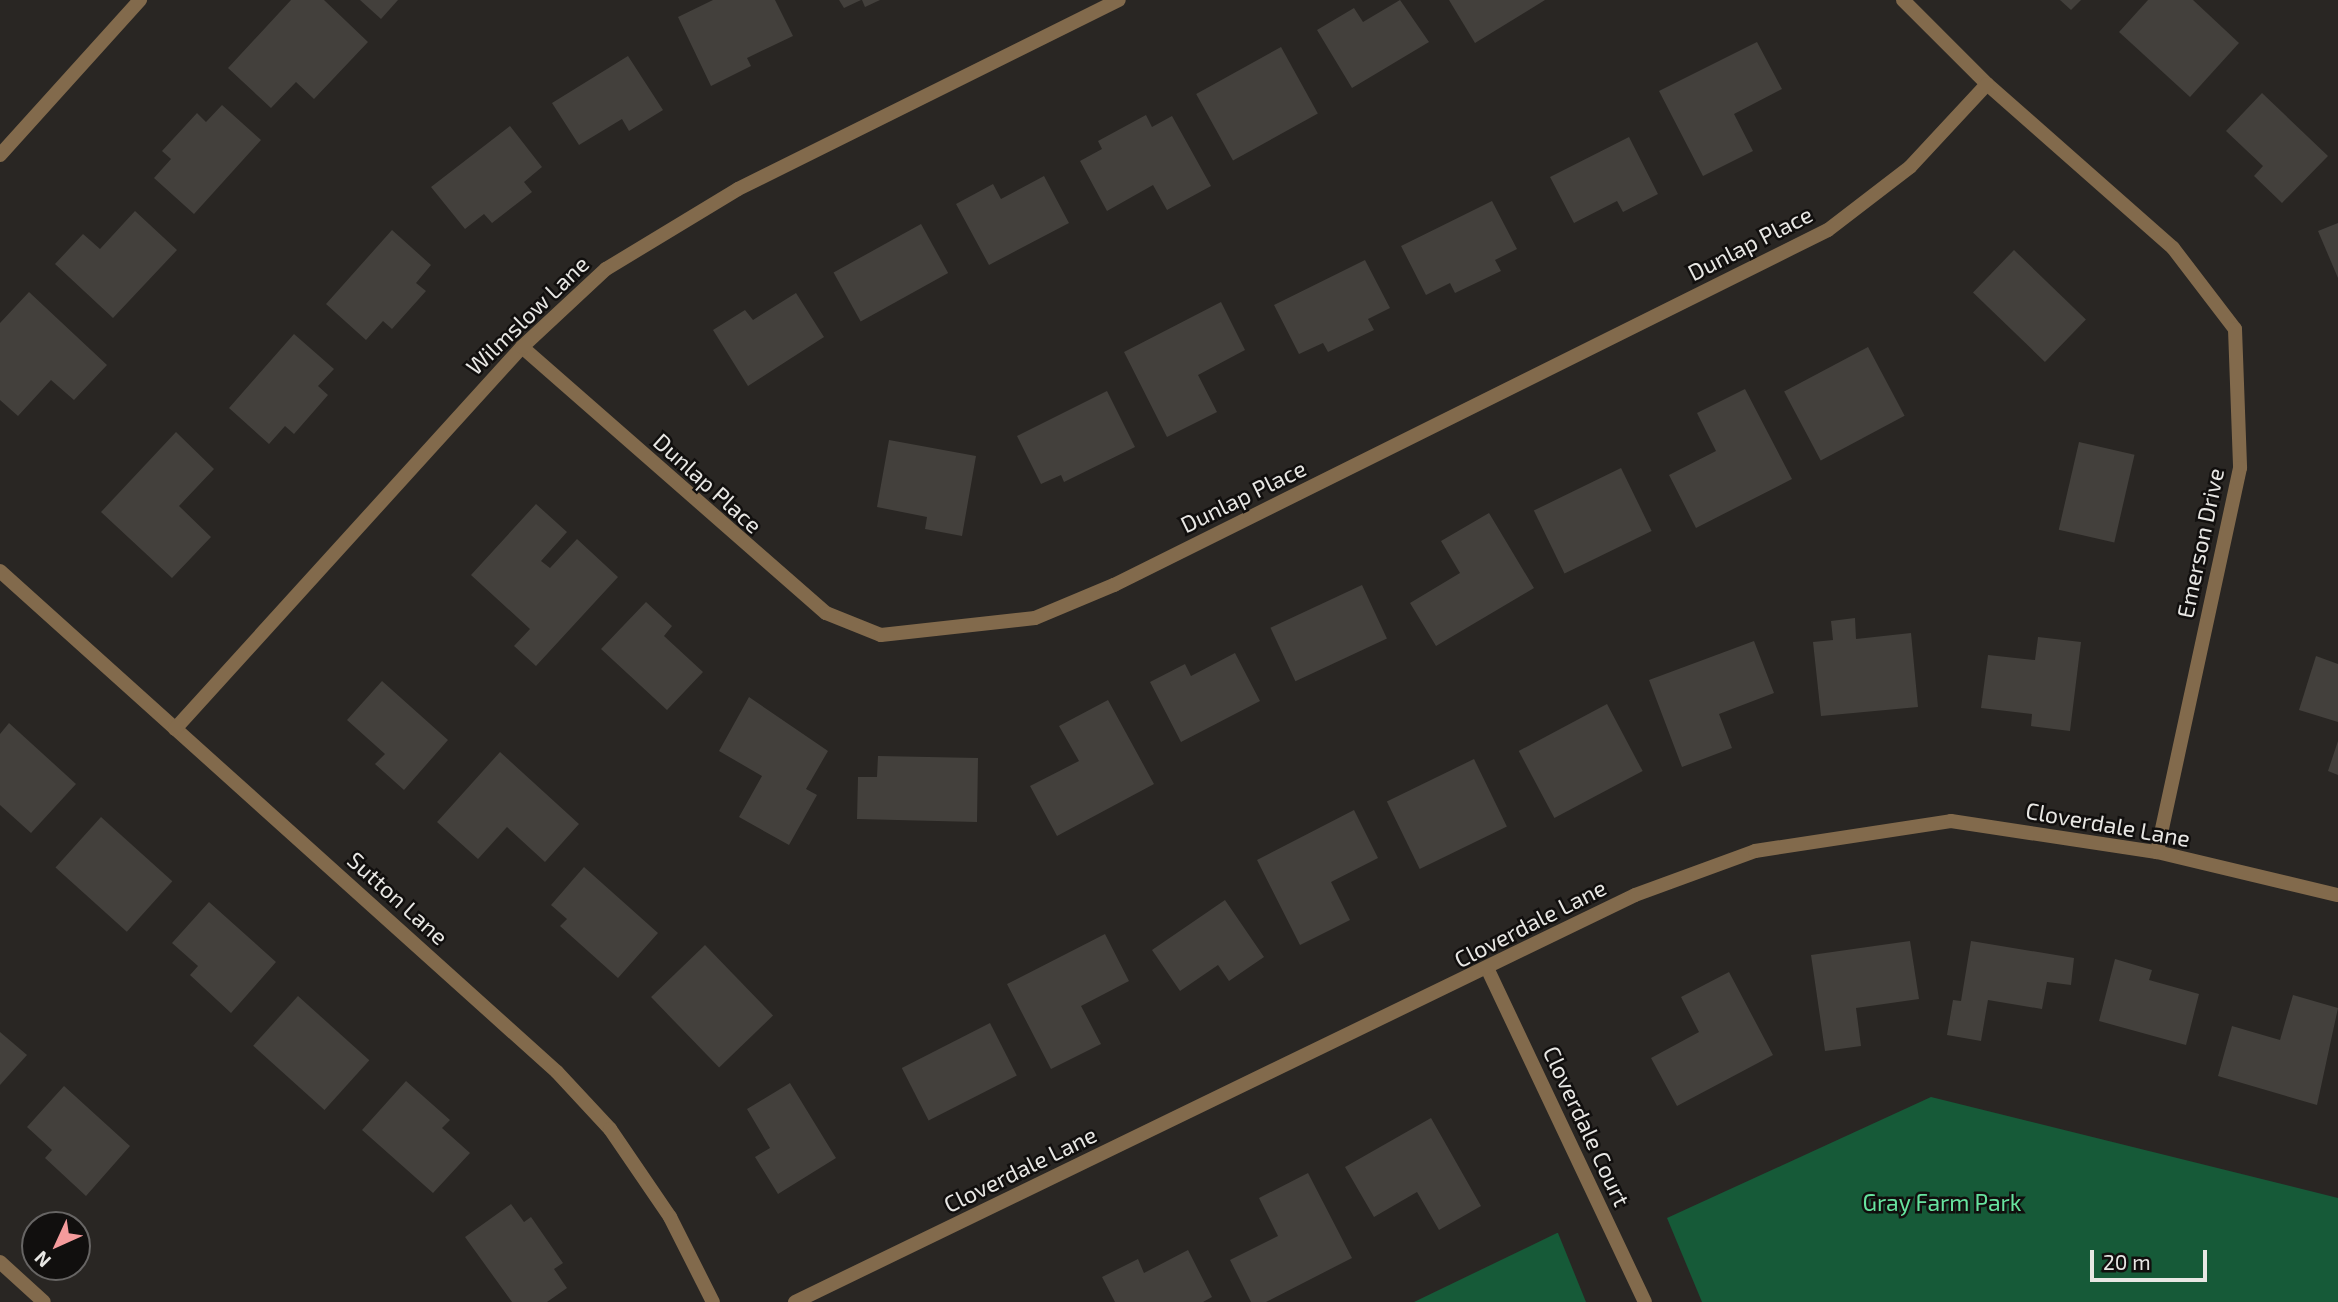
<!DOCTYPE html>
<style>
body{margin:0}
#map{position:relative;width:2338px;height:1302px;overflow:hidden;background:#292623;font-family:"Exo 2",sans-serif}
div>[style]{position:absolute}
.green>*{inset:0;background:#165a38}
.building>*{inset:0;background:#43403c;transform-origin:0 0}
.street>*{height:14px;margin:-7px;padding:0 7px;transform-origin:7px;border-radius:7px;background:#826a4c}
span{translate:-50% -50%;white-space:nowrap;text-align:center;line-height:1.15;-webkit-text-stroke:5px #110f0e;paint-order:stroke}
.street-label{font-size:23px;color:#e8e7e4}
.park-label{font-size:23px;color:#67e49f}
.north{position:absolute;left:21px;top:1211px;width:70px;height:70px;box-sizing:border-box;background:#110f0e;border:2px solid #676564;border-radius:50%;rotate:225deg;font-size:19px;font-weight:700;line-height:28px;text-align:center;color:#e8e7e4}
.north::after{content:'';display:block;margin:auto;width:24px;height:32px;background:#f59b9c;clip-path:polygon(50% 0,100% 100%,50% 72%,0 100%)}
.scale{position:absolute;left:2090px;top:1250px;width:117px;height:32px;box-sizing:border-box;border:4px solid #e8e7e4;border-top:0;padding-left:9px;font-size:21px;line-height:24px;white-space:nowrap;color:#e8e7e4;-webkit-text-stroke:5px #110f0e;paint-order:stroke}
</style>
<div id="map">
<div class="green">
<div style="clip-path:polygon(1931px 1097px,2338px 1198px,2338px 1302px,1702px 1302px,1667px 1218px)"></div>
<div style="clip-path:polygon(1558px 1233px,1586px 1302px,1414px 1302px,1557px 1233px)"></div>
</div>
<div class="building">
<div style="clip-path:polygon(291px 0,324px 0,368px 42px,314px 99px,296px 82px,271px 108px,228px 68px)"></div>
<div style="clip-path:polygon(360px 0,398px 0,381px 19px)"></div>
<div style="clip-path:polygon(713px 0,775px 0,793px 36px,747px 58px,751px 66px,711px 86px,678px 17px)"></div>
<div style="clip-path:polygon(839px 0,861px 0,844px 8px)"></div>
<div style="clip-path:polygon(862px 0,880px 0,865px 7px)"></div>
<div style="clip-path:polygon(1400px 0,1429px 42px,1352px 88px,1317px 30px,1354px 8px,1363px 22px)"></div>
<div style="clip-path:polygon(1449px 0,1545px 0,1475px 43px)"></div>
<div style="clip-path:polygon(2060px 0,2081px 0,2071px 10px)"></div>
<div style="clip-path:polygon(2148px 0,2193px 0,2239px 43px,2190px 97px,2119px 32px)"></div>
<div style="clip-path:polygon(1757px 42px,1782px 89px,1734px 114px,1753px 151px,1703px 176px,1659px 91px)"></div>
<div style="left:1281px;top:47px;width:76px;height:97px;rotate:61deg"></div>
<div style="clip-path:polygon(628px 56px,663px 110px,629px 131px,622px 119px,579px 145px,552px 103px)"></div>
<div style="clip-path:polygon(2262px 93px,2328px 156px,2282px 203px,2254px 176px,2263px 166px,2226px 131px)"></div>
<div style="clip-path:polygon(222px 105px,261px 140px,194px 214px,154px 178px,171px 159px,162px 151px,197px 113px,206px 122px)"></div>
<div style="clip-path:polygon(1146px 115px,1152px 127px,1172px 116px,1211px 186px,1167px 210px,1153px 185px,1107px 211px,1080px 161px,1102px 149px,1098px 141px)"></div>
<div style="clip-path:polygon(510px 126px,542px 167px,524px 182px,532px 192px,492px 223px,484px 214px,465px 229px,431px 187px)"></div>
<div style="clip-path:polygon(1629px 137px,1658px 194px,1623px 212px,1617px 201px,1574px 223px,1550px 177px)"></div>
<div style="clip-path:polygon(1044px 176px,1069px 223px,989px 265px,956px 204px,993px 184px,1001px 199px)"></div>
<div style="clip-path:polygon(1492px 201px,1517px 249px,1495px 260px,1501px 271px,1455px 293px,1450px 283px,1426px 295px,1401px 246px)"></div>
<div style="clip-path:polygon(135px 211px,177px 250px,113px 318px,55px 264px,83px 234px,100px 249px)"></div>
<div style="clip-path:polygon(2338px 223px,2338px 278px,2318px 231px)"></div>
<div style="left:921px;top:224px;width:56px;height:100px;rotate:61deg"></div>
<div style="clip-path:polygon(392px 230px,431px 265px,416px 283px,426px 291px,392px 329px,383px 321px,366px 340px,326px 304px)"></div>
<div style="left:2014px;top:250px;width:100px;height:59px;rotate:44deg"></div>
<div style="clip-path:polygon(1365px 260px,1390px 308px,1368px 319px,1374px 330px,1328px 352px,1323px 343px,1299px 354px,1274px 305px)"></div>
<div style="clip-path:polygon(29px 292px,107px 365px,74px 400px,51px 380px,18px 416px,0 400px,0 323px)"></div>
<div style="clip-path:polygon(796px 293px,824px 337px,748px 386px,713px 330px,745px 310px,753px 320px)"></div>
<div style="clip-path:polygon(1221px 302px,1245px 350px,1198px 375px,1217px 412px,1167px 437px,1124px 352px)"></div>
<div style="clip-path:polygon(294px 334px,334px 369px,318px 386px,328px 395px,294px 434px,285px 426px,269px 444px,229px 408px)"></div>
<div style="left:1868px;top:347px;width:78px;height:95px;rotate:62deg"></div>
<div style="clip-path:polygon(1745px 389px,1792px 479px,1696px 528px,1669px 475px,1716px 451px,1697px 413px)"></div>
<div style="clip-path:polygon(1107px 391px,1135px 447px,1064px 482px,1061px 475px,1041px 484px,1017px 436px)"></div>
<div style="clip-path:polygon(176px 432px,214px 469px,179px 506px,211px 537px,172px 578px,101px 512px)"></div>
<div style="clip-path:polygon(889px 440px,976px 456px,962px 536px,925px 529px,927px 517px,877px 507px)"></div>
<div style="left:2079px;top:442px;width:57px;height:90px;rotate:13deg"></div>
<div style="left:1621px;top:468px;width:70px;height:97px;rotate:64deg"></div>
<div style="clip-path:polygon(536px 504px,567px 532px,541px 561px,550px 568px,577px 539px,618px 577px,536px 666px,514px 646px,530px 629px,471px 575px)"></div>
<div style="clip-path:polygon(1489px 513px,1534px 588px,1436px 646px,1410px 603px,1460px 573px,1441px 541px)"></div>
<div style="left:1362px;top:585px;width:59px;height:101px;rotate:65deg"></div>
<div style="clip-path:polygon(646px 602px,672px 626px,664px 636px,703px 672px,667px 710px,601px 649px)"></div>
<div style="clip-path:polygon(1855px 618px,1856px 639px,1911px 633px,1918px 707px,1821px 716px,1813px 642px,1833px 640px,1831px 621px)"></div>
<div style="clip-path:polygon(2038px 637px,2081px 642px,2070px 731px,2031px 726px,2032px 714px,1981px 708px,1988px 655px,2035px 660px)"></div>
<div style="clip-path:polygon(1754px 641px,1774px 693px,1719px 714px,1732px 748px,1682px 767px,1649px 680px)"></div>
<div style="clip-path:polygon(1235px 653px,1260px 701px,1181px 742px,1150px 682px,1185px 664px,1191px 676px)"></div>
<div style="clip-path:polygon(2316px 656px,2338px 664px,2338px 722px,2299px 710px)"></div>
<div style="clip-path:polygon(382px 681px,448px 740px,404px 790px,375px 764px,385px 754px,347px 720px)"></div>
<div style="clip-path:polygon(749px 697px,828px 751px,806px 789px,817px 795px,789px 845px,739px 817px,762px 776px,719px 751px)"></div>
<div style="clip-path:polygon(1108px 700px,1154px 784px,1057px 836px,1030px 786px,1079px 761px,1059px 726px)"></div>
<div style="left:1607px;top:704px;width:76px;height:100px;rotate:62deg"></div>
<div style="clip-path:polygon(9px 723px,76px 784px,31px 833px,0 805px,0 734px)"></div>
<div style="clip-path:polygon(2338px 741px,2338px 775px,2328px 771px)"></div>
<div style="clip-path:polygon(500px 752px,579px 824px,545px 862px,507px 827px,478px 859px,437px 822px)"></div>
<div style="clip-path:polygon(878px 756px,978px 758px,977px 822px,857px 819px,858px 777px,877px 777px)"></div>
<div style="left:1474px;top:759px;width:75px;height:97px;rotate:64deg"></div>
<div style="clip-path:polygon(1354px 810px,1378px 858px,1331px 882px,1350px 920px,1300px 945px,1257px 860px)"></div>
<div style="left:101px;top:817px;width:96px;height:68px;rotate:42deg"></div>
<div style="clip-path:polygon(584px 867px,658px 933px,618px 978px,560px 926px,567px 919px,551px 905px)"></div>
<div style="clip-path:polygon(1225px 900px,1264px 957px,1229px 981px,1218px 965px,1180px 991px,1152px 950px)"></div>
<div style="clip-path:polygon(209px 902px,276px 962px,231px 1013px,190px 975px,198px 966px,172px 943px)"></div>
<div style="clip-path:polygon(1105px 934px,1129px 981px,1081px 1006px,1101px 1044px,1051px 1069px,1007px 984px)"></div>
<div style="clip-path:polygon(1910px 941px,1919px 999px,1856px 1008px,1861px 1046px,1825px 1051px,1811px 955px)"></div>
<div style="clip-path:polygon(1971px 941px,2074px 958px,2071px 985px,2047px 982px,2042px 1009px,1988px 1000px,1981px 1041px,1947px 1035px,1953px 1000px,1961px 1001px)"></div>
<div style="left:705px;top:945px;width:98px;height:75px;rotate:46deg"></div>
<div style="clip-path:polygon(2115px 959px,2152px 970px,2149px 980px,2199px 994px,2186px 1045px,2099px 1021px)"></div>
<div style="clip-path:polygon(1729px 972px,1773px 1055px,1677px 1106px,1651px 1058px,1699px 1032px,1681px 997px)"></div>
<div style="clip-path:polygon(2293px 995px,2338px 1008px,2317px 1105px,2218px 1076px,2232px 1026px,2280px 1040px)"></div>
<div style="left:298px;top:996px;width:96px;height:67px;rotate:42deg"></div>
<div style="left:990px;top:1023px;width:59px;height:99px;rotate:63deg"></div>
<div style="clip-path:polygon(0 1032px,27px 1055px,0 1085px)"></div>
<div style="clip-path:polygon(406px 1081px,450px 1120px,442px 1128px,470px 1153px,433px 1193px,362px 1130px)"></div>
<div style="clip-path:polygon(790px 1083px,836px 1158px,778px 1194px,755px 1157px,770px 1148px,747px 1109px)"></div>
<div style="clip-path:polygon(64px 1086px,130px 1146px,86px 1196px,45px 1158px,52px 1150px,27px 1127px)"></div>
<div style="clip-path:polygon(1431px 1118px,1481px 1206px,1439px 1230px,1417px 1192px,1374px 1217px,1345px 1167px)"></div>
<div style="clip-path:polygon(1308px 1173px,1352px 1258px,1266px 1302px,1251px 1302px,1230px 1260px,1278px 1236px,1259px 1198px)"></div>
<div style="clip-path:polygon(511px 1204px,524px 1222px,531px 1217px,563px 1263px,554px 1269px,567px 1288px,547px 1302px,512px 1302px,465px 1237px)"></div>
<div style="clip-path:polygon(1188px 1250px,1212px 1297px,1203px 1302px,1115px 1302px,1102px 1277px,1138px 1259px,1144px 1273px)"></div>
</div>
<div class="street">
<div style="left:1903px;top:0;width:119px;rotate:45deg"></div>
<div style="left:1987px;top:84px;width:248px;rotate:41.4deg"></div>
<div style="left:2173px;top:248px;width:102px;rotate:52.6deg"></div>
<div style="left:2235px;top:329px;width:139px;rotate:87.9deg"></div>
<div style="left:2240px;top:468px;width:393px;rotate:102.2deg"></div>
<div style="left:0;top:155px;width:209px;rotate:-47.9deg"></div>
<div style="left:522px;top:347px;width:404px;rotate:41.2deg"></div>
<div style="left:826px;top:613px;width:59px;rotate:21.8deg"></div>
<div style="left:881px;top:635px;width:155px;rotate:-6.3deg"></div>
<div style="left:1035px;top:618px;width:86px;rotate:-22.7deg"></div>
<div style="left:1114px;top:585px;width:797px;rotate:-26.44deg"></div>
<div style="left:1828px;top:230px;width:103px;rotate:-37.5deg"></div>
<div style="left:1910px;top:167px;width:113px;rotate:-47.1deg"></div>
<div style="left:0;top:571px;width:749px;rotate:41.97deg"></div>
<div style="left:557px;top:1072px;width:78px;rotate:47.1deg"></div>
<div style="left:610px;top:1129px;width:107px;rotate:55.7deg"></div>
<div style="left:670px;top:1217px;width:95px;rotate:63.2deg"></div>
<div style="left:175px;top:729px;width:516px;rotate:-47.75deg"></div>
<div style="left:522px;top:347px;width:115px;rotate:-42.9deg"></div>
<div style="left:606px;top:269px;width:154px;rotate:-31.2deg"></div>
<div style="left:738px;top:189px;width:425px;rotate:-26.4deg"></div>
<div style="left:1488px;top:970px;width:367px;rotate:64.7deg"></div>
<div style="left:0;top:1262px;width:59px;rotate:42.3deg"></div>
<div style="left:795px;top:1302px;width:933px;rotate:-25.85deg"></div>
<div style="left:1635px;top:895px;width:128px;rotate:-20.1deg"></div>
<div style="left:1755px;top:851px;width:198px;rotate:-8.7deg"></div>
<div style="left:1951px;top:821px;width:208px;rotate:8.6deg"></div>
<div style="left:2157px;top:852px;width:186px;rotate:13.4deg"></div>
</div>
<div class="street-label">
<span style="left:1750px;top:243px;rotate:-27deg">Dunlap Place</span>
<span style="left:527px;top:315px;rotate:-44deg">Wilmslow Lane</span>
<span style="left:708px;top:483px;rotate:42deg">Dunlap Place</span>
<span style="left:1243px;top:496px;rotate:-26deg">Dunlap Place</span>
<span style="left:2200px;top:543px;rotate:-78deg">Emerson Drive</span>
<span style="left:2108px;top:824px;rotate:10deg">Cloverdale Lane</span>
<span style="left:398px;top:898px;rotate:42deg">Sutton Lane</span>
<span style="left:1530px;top:923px;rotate:-27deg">Cloverdale Lane</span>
<span style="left:1587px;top:1126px;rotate:65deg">Cloverdale Court</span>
<span style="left:1020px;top:1169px;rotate:-26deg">Cloverdale Lane</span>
</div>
<div class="park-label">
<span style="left:1942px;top:1202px">Gray Farm Park</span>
</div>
<div class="north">N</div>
<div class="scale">20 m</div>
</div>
